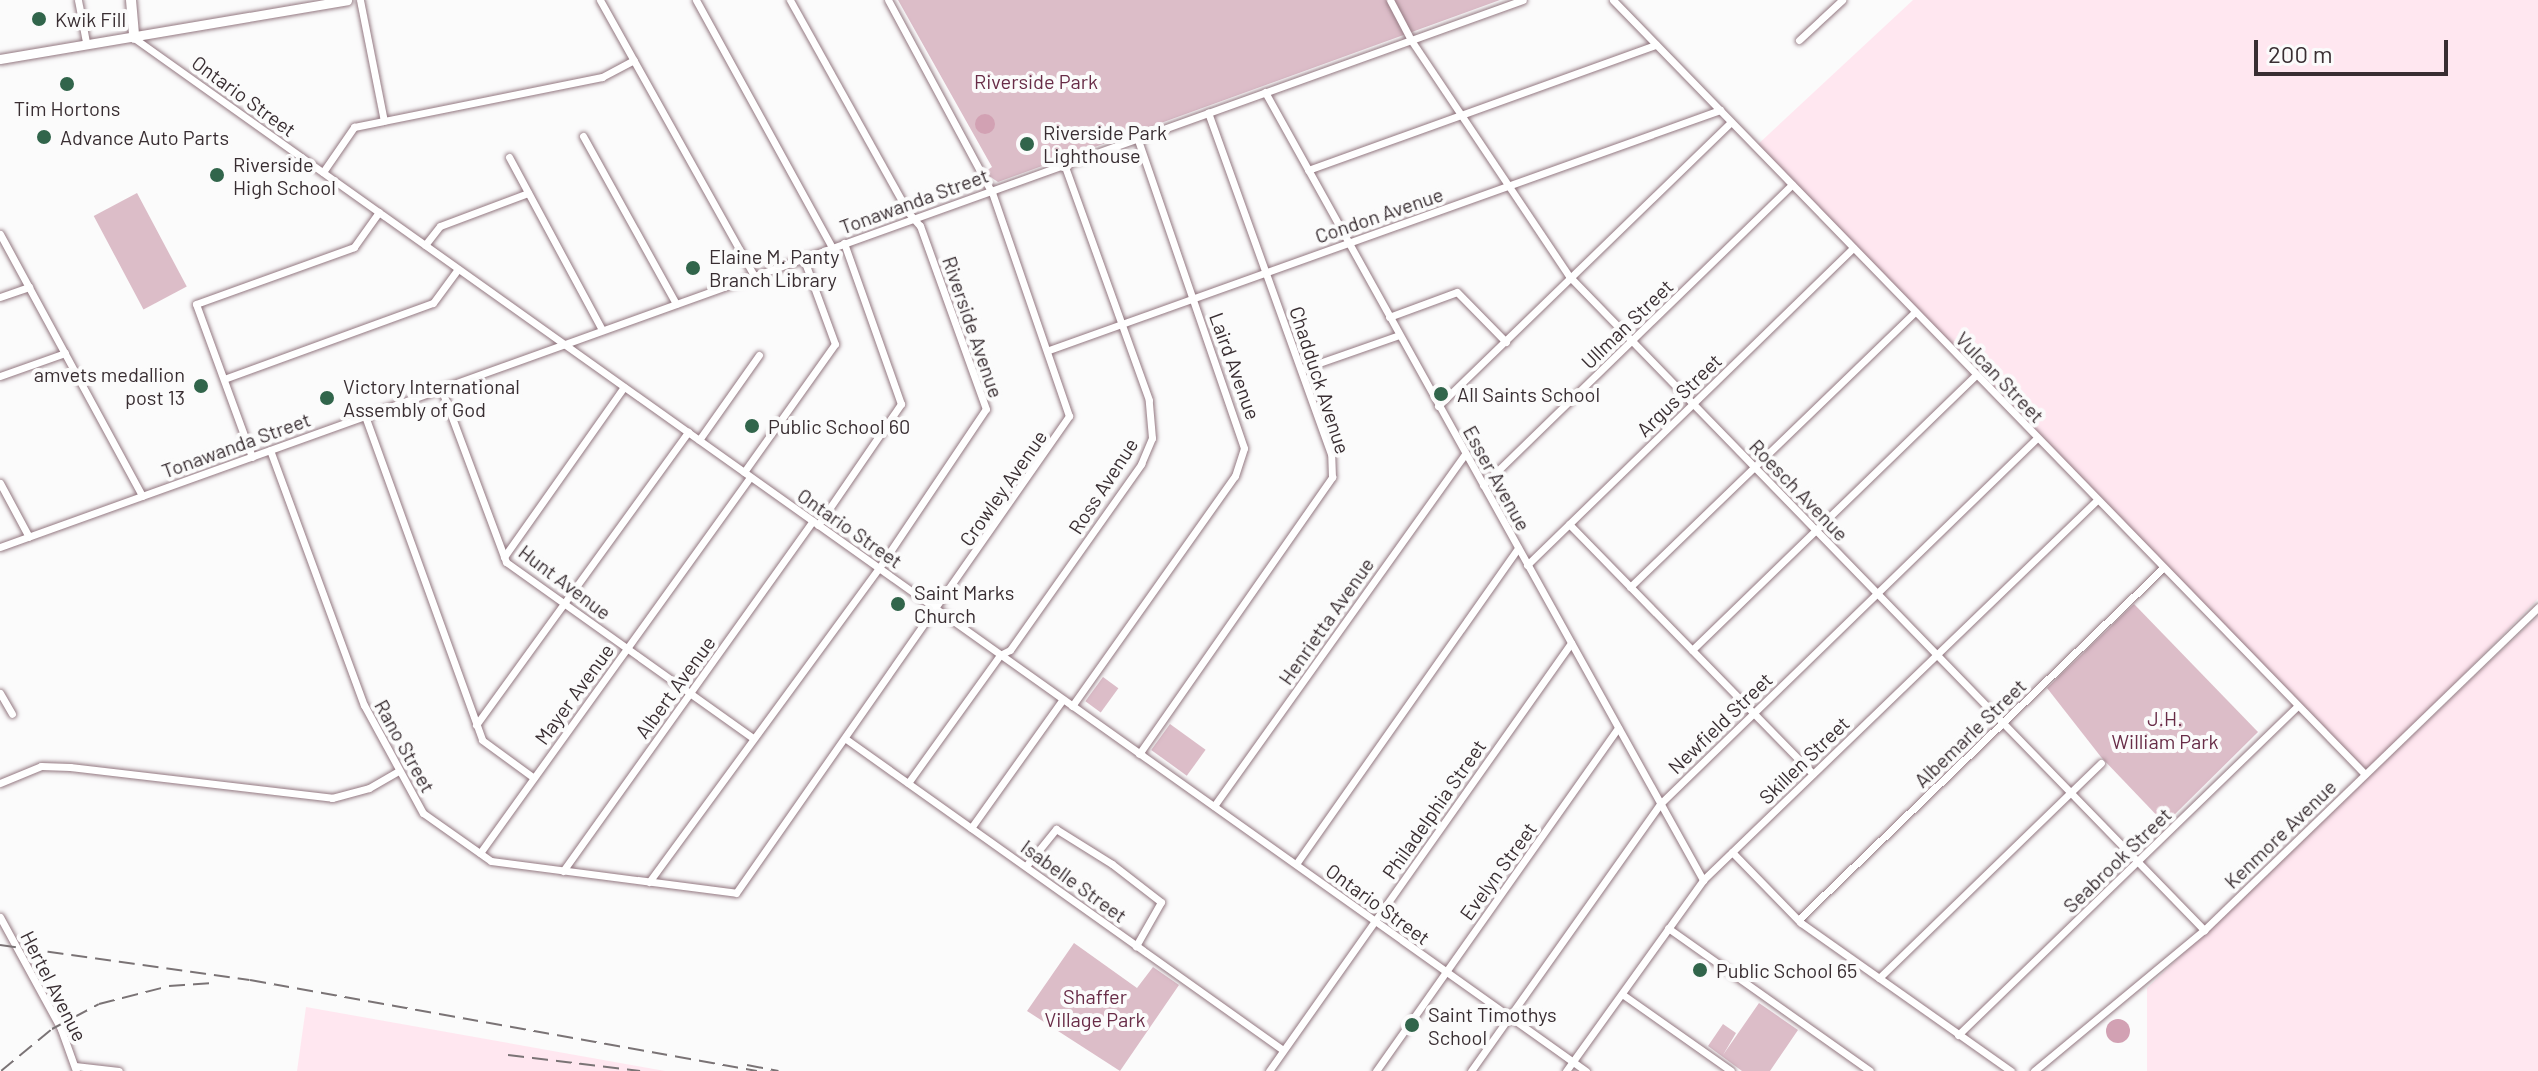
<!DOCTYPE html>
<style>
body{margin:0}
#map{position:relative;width:2538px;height:1071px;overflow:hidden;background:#fbfbfb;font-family:Barlow,sans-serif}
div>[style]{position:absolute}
.built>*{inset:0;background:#ffe7f0}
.green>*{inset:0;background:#dcbdc8;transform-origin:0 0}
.water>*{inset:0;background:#d2a1b3}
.round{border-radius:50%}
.roads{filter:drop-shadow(0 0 2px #937881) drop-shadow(0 0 2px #937881)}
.minor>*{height:7px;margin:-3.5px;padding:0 3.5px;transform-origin:3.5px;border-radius:3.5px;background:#fff}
.major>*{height:9px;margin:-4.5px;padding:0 4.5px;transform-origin:4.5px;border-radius:4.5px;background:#fff}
.highway>*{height:10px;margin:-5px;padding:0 5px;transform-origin:5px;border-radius:5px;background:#fff}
.rail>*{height:2px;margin-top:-1px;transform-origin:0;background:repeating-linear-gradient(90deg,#7a7375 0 16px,transparent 0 24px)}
.dots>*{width:22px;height:22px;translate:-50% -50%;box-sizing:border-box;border:4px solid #fbfbfb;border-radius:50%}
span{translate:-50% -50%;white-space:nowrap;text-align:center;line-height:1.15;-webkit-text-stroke:8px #fbfbfb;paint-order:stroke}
.poi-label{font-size:20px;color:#392e32}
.left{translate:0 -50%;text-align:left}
.right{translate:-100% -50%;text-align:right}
.park-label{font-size:20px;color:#682c47}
.street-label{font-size:20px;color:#392e32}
.scale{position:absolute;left:2254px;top:40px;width:194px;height:36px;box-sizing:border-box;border:4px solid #392e32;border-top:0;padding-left:10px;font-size:24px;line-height:28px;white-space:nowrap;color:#392e32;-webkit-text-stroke:6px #fbfbfb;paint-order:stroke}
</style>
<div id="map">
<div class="built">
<div style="clip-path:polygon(1913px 0,2538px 0,2538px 599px,2365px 774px,1755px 147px)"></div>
<div style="clip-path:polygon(2538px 616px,2538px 1071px,2147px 1071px,2147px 988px)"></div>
<div style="clip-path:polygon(306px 1007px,665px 1071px,297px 1071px)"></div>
</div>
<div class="green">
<div style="clip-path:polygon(898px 0,1500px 0,998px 182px,989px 176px,986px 171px,992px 167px)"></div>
<div style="left:137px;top:193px;width:106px;height:49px;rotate:62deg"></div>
<div style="clip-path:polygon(2134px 604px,2258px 732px,2165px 824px,2101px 757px,2047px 688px)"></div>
<div style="left:1103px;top:677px;width:19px;height:30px;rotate:36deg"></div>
<div style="left:1170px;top:724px;width:44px;height:32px;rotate:36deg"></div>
<div style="clip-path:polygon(1074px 943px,1137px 988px,1153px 967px,1179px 985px,1120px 1071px,1027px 1011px)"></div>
<div style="clip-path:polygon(1759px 1003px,1798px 1030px,1770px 1071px,1742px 1071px,1708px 1046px,1723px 1024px,1736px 1033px,1723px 1055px)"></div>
</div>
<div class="water">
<div class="round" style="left:975px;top:114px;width:20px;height:20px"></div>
<div class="round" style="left:2106px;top:1019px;width:24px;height:24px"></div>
</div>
<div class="roads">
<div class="minor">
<div style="left:78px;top:0;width:43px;rotate:79.2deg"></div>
<div style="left:360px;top:0;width:123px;rotate:78.8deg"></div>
<div style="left:600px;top:0;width:316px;rotate:60.8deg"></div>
<div style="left:696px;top:0;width:282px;rotate:61.2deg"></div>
<div style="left:1390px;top:0;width:45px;rotate:62.3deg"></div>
<div style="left:1411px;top:40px;width:284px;rotate:56.2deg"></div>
<div style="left:1569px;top:276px;width:912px;rotate:45.84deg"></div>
<div style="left:1613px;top:0;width:1079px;rotate:45.83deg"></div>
<div style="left:134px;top:38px;width:1782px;rotate:35.43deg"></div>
<div style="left:1799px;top:40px;width:59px;rotate:-42.9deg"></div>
<div style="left:1265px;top:92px;width:902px;rotate:60.93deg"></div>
<div style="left:583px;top:136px;width:192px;rotate:61deg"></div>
<div style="left:509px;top:157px;width:196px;rotate:61.7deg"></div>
<div style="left:1308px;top:170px;width:370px;rotate:-19.8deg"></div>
<div style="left:323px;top:172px;width:55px;rotate:-55.4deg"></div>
<div style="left:354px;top:127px;width:253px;rotate:-11.4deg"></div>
<div style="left:602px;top:77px;width:36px;rotate:-28deg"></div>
<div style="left:0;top:234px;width:298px;rotate:61.5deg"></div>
<div style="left:425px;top:245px;width:24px;rotate:-52deg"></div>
<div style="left:440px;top:226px;width:94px;rotate:-20.6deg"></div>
<div style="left:0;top:297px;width:31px;rotate:-19deg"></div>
<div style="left:1389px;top:317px;width:72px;rotate:-20.2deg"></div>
<div style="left:1457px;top:292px;width:70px;rotate:45.6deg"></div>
<div style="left:1049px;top:350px;width:713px;rotate:-19.68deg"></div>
<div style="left:1302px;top:369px;width:103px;rotate:-19.3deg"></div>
<div style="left:0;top:376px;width:69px;rotate:-19.5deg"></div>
<div style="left:224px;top:379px;width:222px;rotate:-20deg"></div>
<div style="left:433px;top:303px;width:42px;rotate:-53.7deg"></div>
<div style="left:441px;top:388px;width:186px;rotate:69.5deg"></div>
<div style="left:506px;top:562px;width:303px;rotate:35.5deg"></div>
<div style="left:1438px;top:406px;width:408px;rotate:-44.1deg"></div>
<div style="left:365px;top:416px;width:344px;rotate:70.1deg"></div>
<div style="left:482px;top:740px;width:64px;rotate:36.2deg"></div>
<div style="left:699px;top:440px;width:104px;rotate:-54.8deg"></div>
<div style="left:270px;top:450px;width:272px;rotate:69.8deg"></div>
<div style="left:364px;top:705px;width:123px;rotate:61.4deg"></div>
<div style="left:423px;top:813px;width:83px;rotate:35.2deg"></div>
<div style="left:491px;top:861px;width:247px;rotate:7.4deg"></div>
<div style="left:736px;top:893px;width:582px;rotate:-55.08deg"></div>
<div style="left:1069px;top:416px;width:236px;rotate:-109deg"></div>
<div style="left:992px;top:193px;width:219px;rotate:-118.3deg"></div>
<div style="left:252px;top:457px;width:163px;rotate:-110.1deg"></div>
<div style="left:196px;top:304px;width:168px;rotate:-19.8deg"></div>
<div style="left:354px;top:247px;width:43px;rotate:-54.5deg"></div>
<div style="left:744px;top:472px;width:157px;rotate:-54.6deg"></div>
<div style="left:835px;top:344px;width:93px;rotate:-110.2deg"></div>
<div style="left:0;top:483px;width:61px;rotate:61.8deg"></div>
<div style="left:1483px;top:485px;width:431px;rotate:-44.2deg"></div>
<div style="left:1569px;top:524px;width:349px;rotate:45.7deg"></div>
<div style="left:818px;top:525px;width:147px;rotate:-55.6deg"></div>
<div style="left:901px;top:404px;width:171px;rotate:-109.5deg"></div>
<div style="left:0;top:547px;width:1618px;rotate:-19.76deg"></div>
<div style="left:504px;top:557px;width:208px;rotate:-54.8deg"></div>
<div style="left:1527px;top:565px;width:455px;rotate:-44.2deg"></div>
<div style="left:1630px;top:587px;width:396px;rotate:-44deg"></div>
<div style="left:1692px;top:650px;width:395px;rotate:-44.1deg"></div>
<div style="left:0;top:693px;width:24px;rotate:60deg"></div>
<div style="left:1072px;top:706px;width:282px;rotate:-54.7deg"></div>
<div style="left:1235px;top:476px;width:29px;rotate:-72deg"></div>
<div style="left:1244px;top:448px;width:329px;rotate:-109deg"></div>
<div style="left:476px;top:725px;width:362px;rotate:-54.1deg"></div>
<div style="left:846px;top:739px;width:536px;rotate:35.44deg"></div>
<div style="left:1139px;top:754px;width:338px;rotate:-55.1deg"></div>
<div style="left:1332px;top:477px;width:23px;rotate:-92deg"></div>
<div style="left:1331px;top:454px;width:363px;rotate:-109.8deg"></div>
<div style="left:0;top:783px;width:44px;rotate:-22.5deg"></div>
<div style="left:41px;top:766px;width:29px;rotate:2deg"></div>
<div style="left:70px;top:767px;width:264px;rotate:6.7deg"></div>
<div style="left:332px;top:798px;width:38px;rotate:-15deg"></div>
<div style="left:369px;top:788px;width:34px;rotate:-30deg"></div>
<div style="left:908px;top:783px;width:158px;rotate:-54.3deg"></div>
<div style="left:1000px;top:655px;width:11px;rotate:-27deg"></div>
<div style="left:1010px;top:650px;width:228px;rotate:-54.8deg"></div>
<div style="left:1141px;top:464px;width:28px;rotate:-67deg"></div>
<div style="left:1152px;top:438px;width:38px;rotate:-95deg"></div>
<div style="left:1149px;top:400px;width:251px;rotate:-109.8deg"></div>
<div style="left:1214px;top:806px;width:432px;rotate:-54.5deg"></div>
<div style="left:971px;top:828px;width:158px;rotate:-54.5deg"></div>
<div style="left:1732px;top:852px;width:99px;rotate:45.8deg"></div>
<div style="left:1801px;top:923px;width:257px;rotate:35.2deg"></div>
<div style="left:480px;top:853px;width:463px;rotate:-54.3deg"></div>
<div style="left:1296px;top:864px;width:386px;rotate:-54.9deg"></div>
<div style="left:1026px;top:866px;width:48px;rotate:-51deg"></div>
<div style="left:1056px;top:829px;width:66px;rotate:32deg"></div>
<div style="left:1112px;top:864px;width:62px;rotate:37.8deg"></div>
<div style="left:1161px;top:902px;width:51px;rotate:119.6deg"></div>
<div style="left:563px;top:871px;width:430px;rotate:-54.5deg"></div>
<div style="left:649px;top:882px;width:396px;rotate:-53.8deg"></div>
<div style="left:883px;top:562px;width:184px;rotate:-56.1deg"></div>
<div style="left:986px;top:409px;width:195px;rotate:-109.8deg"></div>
<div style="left:920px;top:226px;width:18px;rotate:-131deg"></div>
<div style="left:908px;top:212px;width:243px;rotate:-119.1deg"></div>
<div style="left:0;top:917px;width:128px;rotate:61.4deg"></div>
<div style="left:61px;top:1029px;width:45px;rotate:70.3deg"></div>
<div style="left:1798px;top:920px;width:507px;rotate:-43.96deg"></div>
<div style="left:1668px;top:928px;width:247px;rotate:35.3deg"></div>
<div style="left:1879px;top:978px;width:309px;rotate:-44.1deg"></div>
<div style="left:1622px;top:994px;width:133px;rotate:35.2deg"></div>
<div style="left:1958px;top:1035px;width:472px;rotate:-44.1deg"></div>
<div style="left:75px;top:1066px;width:44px;rotate:6.5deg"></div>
<div style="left:1269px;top:1071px;width:524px;rotate:-54.79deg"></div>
<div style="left:1376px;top:1071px;width:420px;rotate:-54.8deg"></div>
<div style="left:1471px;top:1071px;width:327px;rotate:-54.7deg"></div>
<div style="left:1660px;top:804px;width:525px;rotate:-44.15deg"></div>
<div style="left:1566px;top:1071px;width:235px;rotate:-54.3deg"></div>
<div style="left:1703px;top:880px;width:547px;rotate:-43.96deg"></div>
<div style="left:2034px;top:1071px;width:221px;rotate:-39.7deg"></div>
<div style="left:2204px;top:930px;width:465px;rotate:-44deg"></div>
</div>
<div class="major">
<div style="left:0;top:59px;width:352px;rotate:-9.6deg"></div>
</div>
<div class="highway">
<div style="left:131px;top:0;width:38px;rotate:85deg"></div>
</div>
</div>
<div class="rail">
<div style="left:0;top:945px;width:252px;rotate:8deg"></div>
<div style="left:250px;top:980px;width:515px;rotate:10.18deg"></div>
<div style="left:508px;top:1055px;width:133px;rotate:6.9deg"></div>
<div style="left:747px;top:1065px;width:32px;rotate:11deg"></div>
<div style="left:1px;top:1071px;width:66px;rotate:-39.5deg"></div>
<div style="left:52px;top:1029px;width:53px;rotate:-28deg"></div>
<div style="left:99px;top:1004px;width:72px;rotate:-14.4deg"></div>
<div style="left:169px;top:986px;width:44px;rotate:-3.9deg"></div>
</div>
<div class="dots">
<div style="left:39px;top:19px;background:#31654b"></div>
<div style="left:67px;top:84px;background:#31654b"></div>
<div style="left:44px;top:137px;background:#31654b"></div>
<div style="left:1027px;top:144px;background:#31654b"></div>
<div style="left:217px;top:175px;background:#31654b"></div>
<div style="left:693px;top:268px;background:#31654b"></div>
<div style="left:201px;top:386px;background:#31654b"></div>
<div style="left:1441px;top:394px;background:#31654b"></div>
<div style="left:327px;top:398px;background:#31654b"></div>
<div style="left:752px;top:426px;background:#31654b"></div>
<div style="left:898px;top:604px;background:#31654b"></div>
<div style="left:1700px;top:970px;background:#31654b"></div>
<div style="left:1412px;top:1025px;background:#31654b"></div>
</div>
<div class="poi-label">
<span class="left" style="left:55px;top:19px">Kwik Fill</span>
<span style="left:67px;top:108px">Tim Hortons</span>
<span class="left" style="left:1043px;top:144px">Riverside Park<br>Lighthouse</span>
<span class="left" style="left:60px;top:137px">Advance Auto Parts</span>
<span class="left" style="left:233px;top:176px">Riverside<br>High School</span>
<span class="left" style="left:709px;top:268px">Elaine M. Panty<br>Branch Library</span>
<span class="right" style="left:185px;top:386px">amvets medallion<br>post 13</span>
<span class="left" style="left:343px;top:398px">Victory International<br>Assembly of God</span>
<span class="left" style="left:1457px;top:394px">All Saints School</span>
<span class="left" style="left:768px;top:426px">Public School 60</span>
<span class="left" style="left:914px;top:604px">Saint Marks<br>Church</span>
<span class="left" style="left:1716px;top:970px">Public School 65</span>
<span class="left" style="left:1428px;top:1026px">Saint Timothys<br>School</span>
</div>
<div class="park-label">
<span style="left:1036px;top:81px">Riverside Park</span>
<span style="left:2165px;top:730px">J.H.<br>William Park</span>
<span style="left:1095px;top:1008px">Shaffer<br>Village Park</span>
</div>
<div class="street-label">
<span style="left:244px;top:96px;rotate:36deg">Ontario Street</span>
<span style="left:914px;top:201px;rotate:-20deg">Tonawanda Street</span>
<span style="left:1379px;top:215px;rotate:-19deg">Condon Avenue</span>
<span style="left:1627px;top:324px;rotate:-44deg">Ullman Street</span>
<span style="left:973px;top:327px;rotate:71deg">Riverside Avenue</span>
<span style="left:1235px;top:366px;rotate:70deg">Laird Avenue</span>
<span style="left:2000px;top:377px;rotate:46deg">Vulcan Street</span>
<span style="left:1320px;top:380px;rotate:72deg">Chadduck Avenue</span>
<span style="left:1679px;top:395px;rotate:-44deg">Argus Street</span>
<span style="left:236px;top:445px;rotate:-20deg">Tonawanda Street</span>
<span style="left:1497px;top:478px;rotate:61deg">Esser Avenue</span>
<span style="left:1103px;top:486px;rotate:-57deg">Ross Avenue</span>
<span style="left:1003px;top:488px;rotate:-55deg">Crowley Avenue</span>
<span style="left:1799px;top:490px;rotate:46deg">Roesch Avenue</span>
<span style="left:850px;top:528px;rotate:35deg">Ontario Street</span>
<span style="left:565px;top:582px;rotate:37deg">Hunt Avenue</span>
<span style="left:1326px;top:621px;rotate:-55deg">Henrietta Avenue</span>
<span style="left:675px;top:687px;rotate:-54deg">Albert Avenue</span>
<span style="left:574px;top:694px;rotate:-54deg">Mayer Avenue</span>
<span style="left:1720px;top:723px;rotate:-44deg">Newfield Street</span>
<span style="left:1970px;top:733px;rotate:-44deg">Albemarle Street</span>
<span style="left:405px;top:746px;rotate:61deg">Rano Street</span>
<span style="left:1804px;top:760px;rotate:-44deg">Skillen Street</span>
<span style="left:1434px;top:809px;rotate:-55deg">Philadelphia Street</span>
<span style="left:2280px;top:834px;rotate:-44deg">Kenmore Avenue</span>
<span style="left:2117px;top:860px;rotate:-44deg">Seabrook Street</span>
<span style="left:1498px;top:871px;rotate:-54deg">Evelyn Street</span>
<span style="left:1074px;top:881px;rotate:36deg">Isabelle Street</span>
<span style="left:1378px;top:904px;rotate:36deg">Ontario Street</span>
<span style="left:54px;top:986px;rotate:63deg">Hertel Avenue</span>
</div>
<div class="scale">200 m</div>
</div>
